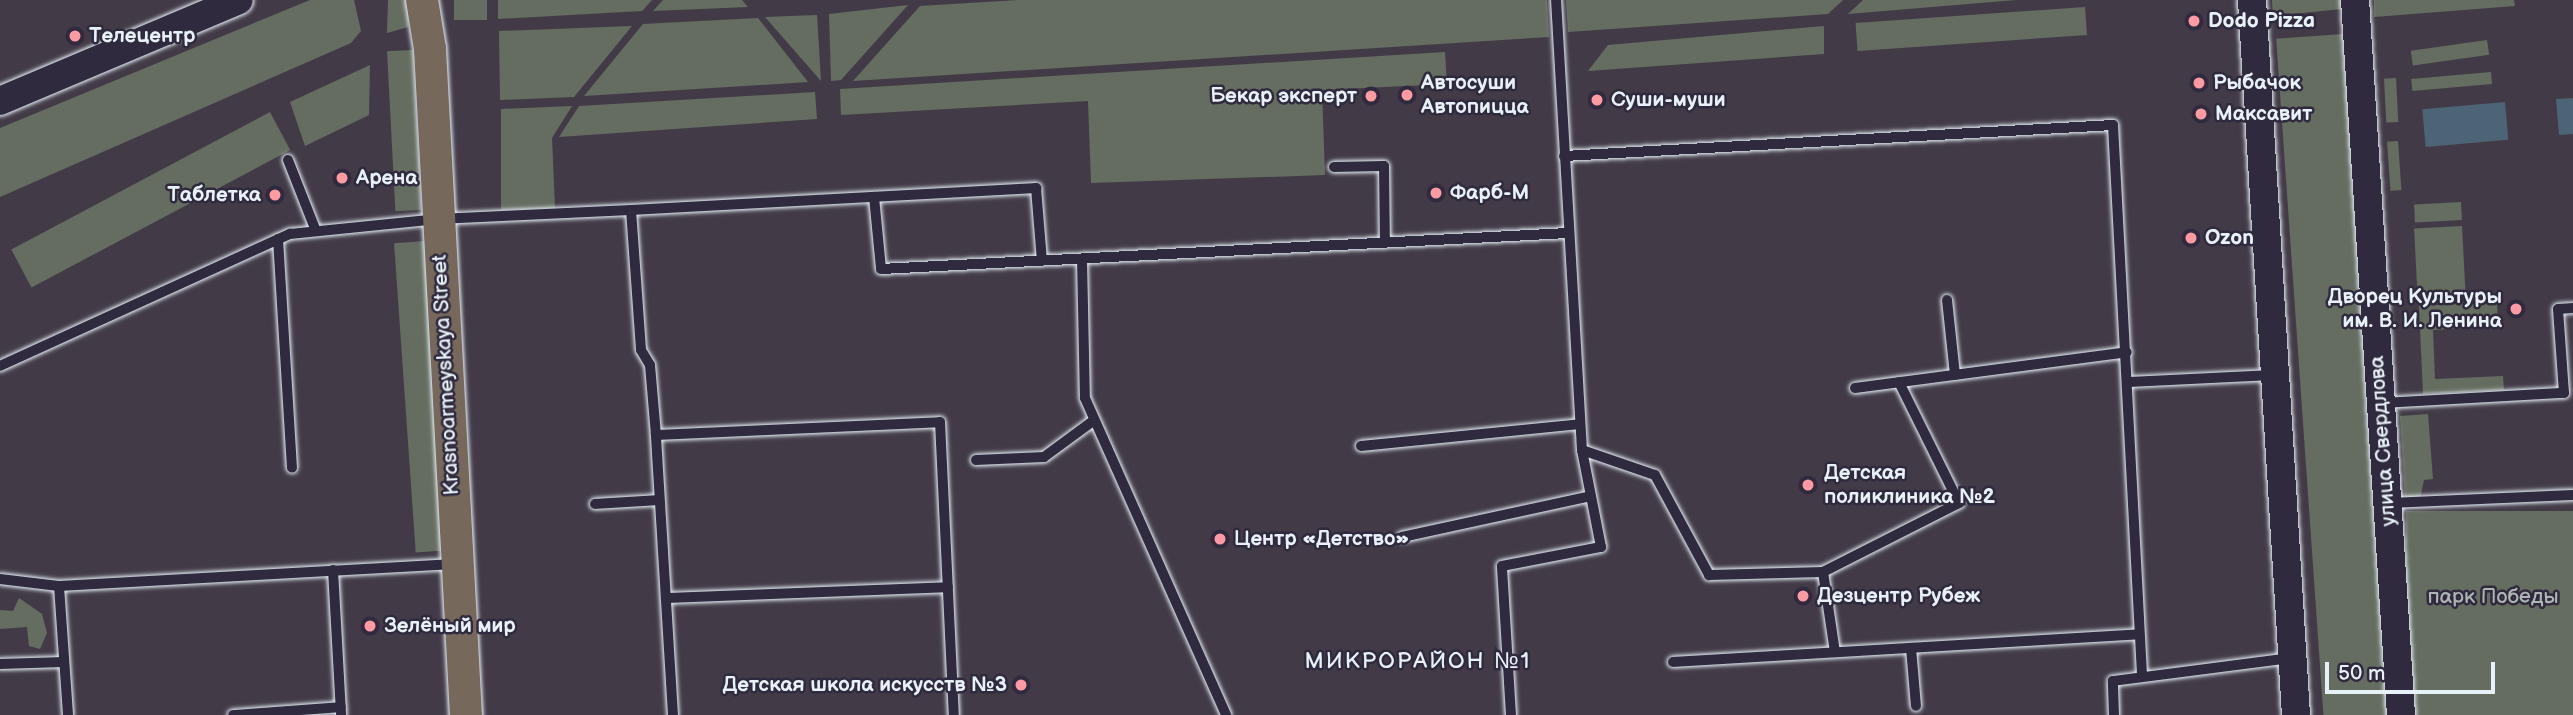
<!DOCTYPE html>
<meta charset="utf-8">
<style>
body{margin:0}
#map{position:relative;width:2573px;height:715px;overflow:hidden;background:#423b47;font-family:"Balsamiq Sans",sans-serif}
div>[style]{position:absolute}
.green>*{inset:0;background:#656d60;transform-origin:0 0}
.water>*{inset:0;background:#4c6475;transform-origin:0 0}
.roads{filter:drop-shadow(0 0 2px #e8f1f8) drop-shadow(0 0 2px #e8f1f8)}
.lane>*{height:10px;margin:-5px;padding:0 5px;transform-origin:5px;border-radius:5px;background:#2f2a3d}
.secondary>*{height:28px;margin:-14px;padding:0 14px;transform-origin:14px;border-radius:14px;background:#2f2a3d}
.primary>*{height:32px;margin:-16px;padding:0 16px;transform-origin:16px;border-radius:16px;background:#76695c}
.dots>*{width:19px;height:19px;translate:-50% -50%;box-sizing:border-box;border:4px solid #2f2a3d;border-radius:50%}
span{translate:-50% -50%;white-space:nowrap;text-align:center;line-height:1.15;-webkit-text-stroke:5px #2f2a3d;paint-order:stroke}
.poi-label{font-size:21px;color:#e8f1f8;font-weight:700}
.left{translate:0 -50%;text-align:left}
.right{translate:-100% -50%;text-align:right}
.street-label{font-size:21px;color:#e8f1f8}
.park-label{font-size:21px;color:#adb6b4}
.neighbourhood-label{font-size:23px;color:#e8f1f8;letter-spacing:2px}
.scale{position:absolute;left:2325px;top:662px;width:170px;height:32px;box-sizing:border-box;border:4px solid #e8f1f8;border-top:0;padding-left:9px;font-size:21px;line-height:24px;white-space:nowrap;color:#e8f1f8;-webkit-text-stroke:5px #2f2a3d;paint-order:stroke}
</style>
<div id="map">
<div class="green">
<div style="clip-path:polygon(310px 0,354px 0,361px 31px,351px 43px,0 197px,0 128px)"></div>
<div style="clip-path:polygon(388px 0,409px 0,408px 27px,387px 33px)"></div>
<div style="left:454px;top:0;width:33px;height:20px"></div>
<div style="clip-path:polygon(498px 0,652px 0,642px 11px,498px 19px)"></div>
<div style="clip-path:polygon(663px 0,742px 0,748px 7px,653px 11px)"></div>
<div style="clip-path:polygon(1019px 0,1547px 0,1549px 37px,853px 81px,920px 6px)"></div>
<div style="clip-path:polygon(1566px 0,1843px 0,1828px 14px,1568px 32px)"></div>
<div style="clip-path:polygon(1863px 0,2016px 0,1848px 14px)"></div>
<div style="clip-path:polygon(2272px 0,2341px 0,2342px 9px,2273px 16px)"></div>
<div style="clip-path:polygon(2374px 0,2514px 0,2515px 6px,2374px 17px)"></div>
<div style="clip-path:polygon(908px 5px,841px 80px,831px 81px,829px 14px)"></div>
<div style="left:2085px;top:7px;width:28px;height:230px;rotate:86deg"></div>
<div style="clip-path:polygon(817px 15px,821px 81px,765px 17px)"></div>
<div style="clip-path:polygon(758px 18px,808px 82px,584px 96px,643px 24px)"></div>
<div style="clip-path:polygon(632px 26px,574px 97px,500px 100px,499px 31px)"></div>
<div style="clip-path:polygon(1824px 26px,1824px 54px,1588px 71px,1608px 45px)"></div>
<div style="left:2343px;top:34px;width:682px;height:67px;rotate:86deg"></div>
<div style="left:2487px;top:40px;width:15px;height:77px;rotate:82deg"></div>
<div style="left:413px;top:50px;width:160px;height:26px;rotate:87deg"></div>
<div style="clip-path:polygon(1445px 52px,1447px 84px,1322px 90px,1325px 175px,1091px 183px,1088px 101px,841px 115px,840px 89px)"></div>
<div style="clip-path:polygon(370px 65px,369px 115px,305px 146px,290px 102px)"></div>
<div style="left:2491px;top:72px;width:12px;height:80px;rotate:85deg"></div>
<div style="left:2396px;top:78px;width:44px;height:12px;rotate:87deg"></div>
<div style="clip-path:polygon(815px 92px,817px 119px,559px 137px,579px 106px)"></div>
<div style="clip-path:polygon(572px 106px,552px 138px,555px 208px,501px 210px,501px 109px)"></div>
<div style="left:270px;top:112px;width:43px;height:293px;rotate:62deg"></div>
<div style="left:2398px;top:141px;width:49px;height:11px;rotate:86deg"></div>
<div style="left:2461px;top:202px;width:18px;height:47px;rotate:87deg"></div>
<div style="left:2462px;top:226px;width:71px;height:48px;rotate:87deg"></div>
<div style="left:425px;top:241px;width:310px;height:31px;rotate:86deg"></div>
<div style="clip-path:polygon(2497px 302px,2498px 326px,2433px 330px,2435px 379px,2503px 376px,2504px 390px,2423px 394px,2419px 306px)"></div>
<div style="clip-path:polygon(2428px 414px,2433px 479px,2424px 480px,2420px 499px,2405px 500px,2400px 416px)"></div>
<div style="left:2573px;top:511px;width:204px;height:167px;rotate:90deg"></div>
<div style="clip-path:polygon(19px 598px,42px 614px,47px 633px,40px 649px,29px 646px,27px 627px,0 629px,0 610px,13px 611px)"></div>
</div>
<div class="water">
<div style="clip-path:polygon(2573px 98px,2573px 134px,2559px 135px,2556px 99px)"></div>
<div style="left:2505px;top:102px;width:38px;height:83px;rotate:85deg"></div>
</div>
<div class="roads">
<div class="lane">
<div style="left:1564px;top:156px;width:550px;rotate:-3.23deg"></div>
<div style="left:2113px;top:125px;width:551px;rotate:86.98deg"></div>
<div style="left:288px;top:160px;width:76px;rotate:68.5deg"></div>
<div style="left:1334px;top:167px;width:50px;rotate:-1.1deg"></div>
<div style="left:1384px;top:166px;width:77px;rotate:89.3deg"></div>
<div style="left:874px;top:197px;width:72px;rotate:84.4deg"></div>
<div style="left:881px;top:269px;width:689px;rotate:-3deg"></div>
<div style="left:631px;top:210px;width:406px;rotate:-3.1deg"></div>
<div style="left:1036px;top:188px;width:73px;rotate:85.3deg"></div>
<div style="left:278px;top:239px;width:229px;rotate:86.5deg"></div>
<div style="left:1082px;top:259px;width:139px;rotate:88.8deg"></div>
<div style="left:1085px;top:398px;width:347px;rotate:66deg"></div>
<div style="left:1947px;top:300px;width:75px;rotate:83.9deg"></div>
<div style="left:0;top:366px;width:319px;rotate:-24.5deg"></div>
<div style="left:290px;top:234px;width:149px;rotate:-5.8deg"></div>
<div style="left:438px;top:219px;width:193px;rotate:-2.7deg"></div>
<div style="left:631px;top:210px;width:140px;rotate:85.9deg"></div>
<div style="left:641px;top:350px;width:17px;rotate:59deg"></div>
<div style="left:650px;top:365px;width:70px;rotate:85.1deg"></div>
<div style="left:2129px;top:382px;width:144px;rotate:-2.8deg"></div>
<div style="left:1855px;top:388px;width:274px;rotate:-7.5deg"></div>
<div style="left:2383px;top:403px;width:181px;rotate:-3.2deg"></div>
<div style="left:2564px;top:393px;width:84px;rotate:-94.1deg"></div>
<div style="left:2558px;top:309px;width:15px;rotate:-4deg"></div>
<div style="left:1361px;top:446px;width:220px;rotate:-5.7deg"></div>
<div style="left:1582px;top:450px;width:77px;rotate:18.9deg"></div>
<div style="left:1655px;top:475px;width:114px;rotate:61.6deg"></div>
<div style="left:1709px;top:575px;width:114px;rotate:-1.5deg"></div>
<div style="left:1823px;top:572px;width:153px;rotate:-26.9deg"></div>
<div style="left:1959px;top:503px;width:135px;rotate:-116.4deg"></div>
<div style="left:976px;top:460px;width:68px;rotate:-2.5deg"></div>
<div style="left:1044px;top:457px;width:61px;rotate:-36.3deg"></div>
<div style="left:2389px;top:503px;width:184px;rotate:-2.5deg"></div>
<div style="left:595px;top:504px;width:64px;rotate:-3.6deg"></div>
<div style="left:1402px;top:537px;width:193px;rotate:-12.2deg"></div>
<div style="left:333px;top:570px;width:145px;rotate:86.8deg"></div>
<div style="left:1823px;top:572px;width:81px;rotate:81.5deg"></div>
<div style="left:0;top:579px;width:59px;rotate:6.8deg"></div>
<div style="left:59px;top:586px;width:396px;rotate:-3.2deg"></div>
<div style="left:59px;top:586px;width:129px;rotate:86deg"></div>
<div style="left:666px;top:598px;width:282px;rotate:-2.2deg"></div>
<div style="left:1911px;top:648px;width:58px;rotate:85.1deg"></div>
<div style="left:1673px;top:662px;width:467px;rotate:-3.4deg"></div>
<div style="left:0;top:664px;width:64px;rotate:-1.8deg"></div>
<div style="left:233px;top:715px;width:108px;rotate:-4.2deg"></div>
<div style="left:673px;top:715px;width:281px;rotate:-93.5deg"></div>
<div style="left:656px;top:435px;width:284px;rotate:-2.6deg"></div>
<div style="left:940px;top:422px;width:293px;rotate:87.3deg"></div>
<div style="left:1511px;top:715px;width:149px;rotate:-93.5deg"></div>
<div style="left:1502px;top:566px;width:101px;rotate:-10.9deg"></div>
<div style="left:1601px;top:547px;width:99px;rotate:-101.1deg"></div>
<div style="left:1582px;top:450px;width:451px;rotate:-93.3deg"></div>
<div style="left:2114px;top:715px;width:34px;rotate:-92deg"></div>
<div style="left:2113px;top:681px;width:178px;rotate:-7.4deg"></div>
</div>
<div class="secondary">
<div style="left:2252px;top:0;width:716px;rotate:86.48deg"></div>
<div style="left:2355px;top:0;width:716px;rotate:86.32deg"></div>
<div style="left:0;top:101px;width:259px;rotate:-22.9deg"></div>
</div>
<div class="primary">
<div style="left:422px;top:0;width:50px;rotate:80.7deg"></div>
<div style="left:430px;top:49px;width:667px;rotate:86.91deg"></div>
</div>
</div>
<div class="dots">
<div style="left:2194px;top:21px;background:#ff9aa2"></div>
<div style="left:75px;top:36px;background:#ff9aa2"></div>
<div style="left:2199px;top:83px;background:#ff9aa2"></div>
<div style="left:1407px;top:95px;background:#ff9aa2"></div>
<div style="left:1371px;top:96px;background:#ff9aa2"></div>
<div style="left:1597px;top:100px;background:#ff9aa2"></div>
<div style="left:2201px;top:114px;background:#ff9aa2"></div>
<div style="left:342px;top:178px;background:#ff9aa2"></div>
<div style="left:1436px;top:193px;background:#ff9aa2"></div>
<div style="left:275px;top:195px;background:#ff9aa2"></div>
<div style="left:2191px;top:238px;background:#ff9aa2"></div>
<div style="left:2516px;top:309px;background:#ff9aa2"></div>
<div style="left:1808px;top:485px;background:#ff9aa2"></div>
<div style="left:1220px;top:539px;background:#ff9aa2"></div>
<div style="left:1803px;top:596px;background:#ff9aa2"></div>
<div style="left:370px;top:626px;background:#ff9aa2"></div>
<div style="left:1021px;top:685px;background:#ff9aa2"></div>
</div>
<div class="poi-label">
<span class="left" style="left:2208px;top:21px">Dodo Pizza</span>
<span class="left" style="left:89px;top:36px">Телецентр</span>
<span class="left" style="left:1421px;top:95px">Автосуши<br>Автопицца</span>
<span class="left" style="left:2213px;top:83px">Рыбачок</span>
<span class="right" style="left:1357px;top:96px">Бекар эксперт</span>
<span class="left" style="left:1611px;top:100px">Суши-муши</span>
<span class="left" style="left:2215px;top:114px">Максавит</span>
<span class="left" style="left:356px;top:178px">Арена</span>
<span class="left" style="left:1450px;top:193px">Фарб-М</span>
<span class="right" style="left:261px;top:195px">Таблетка</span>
<span class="left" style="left:2205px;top:238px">Ozon</span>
<span class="right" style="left:2502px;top:309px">Дворец Культуры<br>им. В. И. Ленина</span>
<span class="left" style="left:1824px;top:485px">Детская<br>поликлиника №2</span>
<span class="left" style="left:1234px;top:539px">Центр «Детство»</span>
<span class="left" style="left:1817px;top:596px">Дезцентр Рубеж</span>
<span class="left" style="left:384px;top:626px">Зелёный мир</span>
<span class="right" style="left:1007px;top:685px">Детская школа искусств №3</span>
</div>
<div class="street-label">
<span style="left:446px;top:375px;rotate:-93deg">Krasnoarmeyskaya Street</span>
<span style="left:2383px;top:441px;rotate:-94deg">улица Свердлова</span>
</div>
<div class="park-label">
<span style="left:2493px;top:597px">парк Победы</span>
</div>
<div class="neighbourhood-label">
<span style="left:1418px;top:661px">МИКРОРАЙОН №1</span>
</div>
<div class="scale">50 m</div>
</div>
